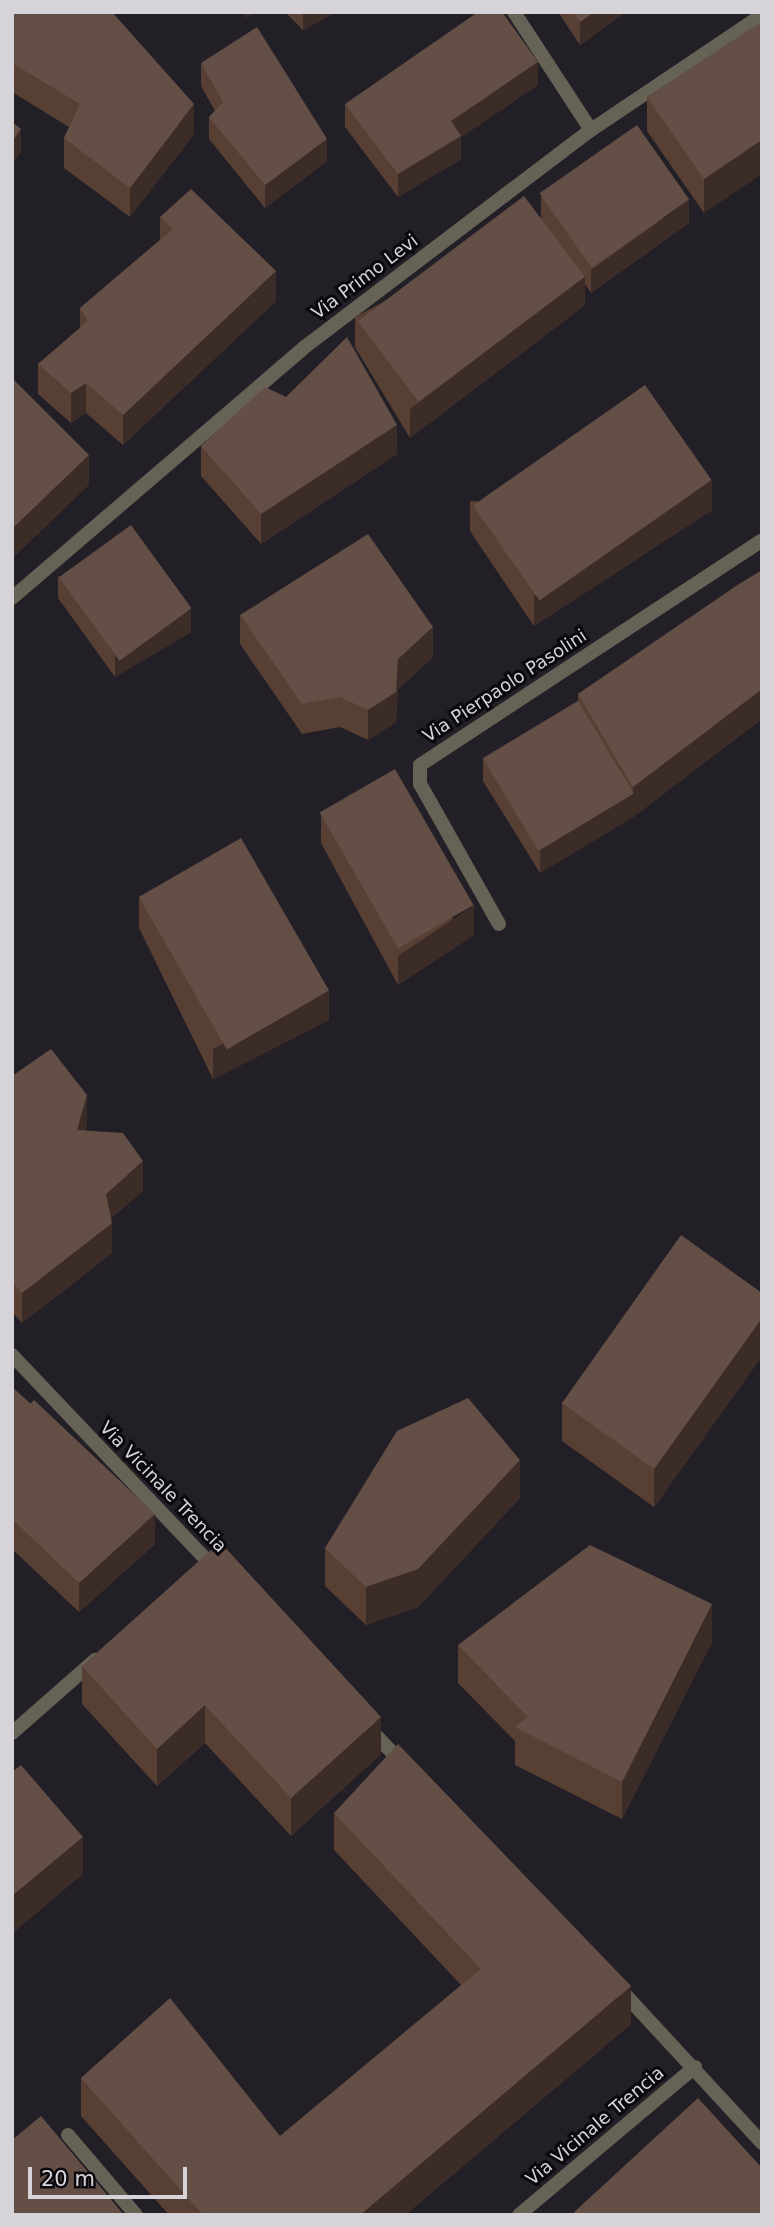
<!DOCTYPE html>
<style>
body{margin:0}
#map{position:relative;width:774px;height:2227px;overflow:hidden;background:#231f27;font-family:"DejaVu Sans",sans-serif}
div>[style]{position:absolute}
.service>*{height:14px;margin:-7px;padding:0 7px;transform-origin:7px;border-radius:7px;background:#666256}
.minor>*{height:14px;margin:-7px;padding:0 7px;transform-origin:7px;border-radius:7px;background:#666256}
.wall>*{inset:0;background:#573f34}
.shaded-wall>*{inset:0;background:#3c2c28}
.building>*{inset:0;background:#644f46;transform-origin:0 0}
span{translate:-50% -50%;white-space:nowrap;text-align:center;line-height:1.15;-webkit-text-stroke:6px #0b090d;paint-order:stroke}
.street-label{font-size:18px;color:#d6d3d9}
.frame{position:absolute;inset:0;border:14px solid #d6d3d9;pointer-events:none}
.scale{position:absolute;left:28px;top:2167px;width:159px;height:32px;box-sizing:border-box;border:4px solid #d6d3d9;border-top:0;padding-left:9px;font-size:21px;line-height:24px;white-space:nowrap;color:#d6d3d9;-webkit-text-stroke:5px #0b090d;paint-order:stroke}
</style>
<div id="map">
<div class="service">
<div style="left:68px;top:2135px;width:105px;rotate:49.6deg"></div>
<div style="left:519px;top:2215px;width:230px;rotate:-40.1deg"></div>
</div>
<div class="minor">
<div style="left:514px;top:12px;width:141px;rotate:56.9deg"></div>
<div style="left:12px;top:598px;width:387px;rotate:-40.6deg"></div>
<div style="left:306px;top:346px;width:358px;rotate:-37.2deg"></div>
<div style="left:591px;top:130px;width:206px;rotate:-33.9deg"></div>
<div style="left:499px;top:924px;width:161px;rotate:-119.4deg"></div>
<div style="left:420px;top:784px;width:19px;rotate:-90deg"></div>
<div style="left:420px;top:765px;width:409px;rotate:-33.3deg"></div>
<div style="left:12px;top:1355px;width:296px;rotate:46.5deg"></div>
<div style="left:369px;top:1728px;width:50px;rotate:46.6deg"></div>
<div style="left:12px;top:1733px;width:111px;rotate:-41.3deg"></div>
<div style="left:619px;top:1988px;width:211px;rotate:47.3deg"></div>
</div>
<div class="wall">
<div style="clip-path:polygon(12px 12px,194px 134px,130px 217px,64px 168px,64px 138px,69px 127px,12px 92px)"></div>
<div style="clip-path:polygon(285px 12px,336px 12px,303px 30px)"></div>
<div style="clip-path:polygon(558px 12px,626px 12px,580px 45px)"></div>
<div style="clip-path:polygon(762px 22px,704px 213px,647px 131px,647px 97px)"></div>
<div style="clip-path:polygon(201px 63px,327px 161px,265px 208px,209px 139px,209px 117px,215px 111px,201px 86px)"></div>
<div style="clip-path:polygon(538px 85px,461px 137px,461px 159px,398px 197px,345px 127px,345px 104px)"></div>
<div style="clip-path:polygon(541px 196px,689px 223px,591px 293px,585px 284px,585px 305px,410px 438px,355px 347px,355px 317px,541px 218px)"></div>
<div style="clip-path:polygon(160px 217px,276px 301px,123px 445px,86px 413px,71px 423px,38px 394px,38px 364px,80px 328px,80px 308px,160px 240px)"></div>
<div style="clip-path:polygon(201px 446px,397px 454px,261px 544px,201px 476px)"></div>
<div style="clip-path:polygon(470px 501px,712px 510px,534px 626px,470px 531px)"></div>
<div style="clip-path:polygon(762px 570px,762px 719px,633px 817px,540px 873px,483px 781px,483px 759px,578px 701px,578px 694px)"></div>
<div style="clip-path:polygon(58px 576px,191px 632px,115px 677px,58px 598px)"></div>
<div style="clip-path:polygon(240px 615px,433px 657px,398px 689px,396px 722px,368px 740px,340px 727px,302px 734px,240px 644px)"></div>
<div style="clip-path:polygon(321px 814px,474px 935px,398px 985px,321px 843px)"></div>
<div style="clip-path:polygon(139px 898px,329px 1020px,213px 1079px,139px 928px)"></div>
<div style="clip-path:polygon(12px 1076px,87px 1125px,85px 1130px,143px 1191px,111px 1218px,112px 1253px,22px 1323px,12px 1312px)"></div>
<div style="clip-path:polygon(762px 1293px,762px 1356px,654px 1507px,562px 1441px,562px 1403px)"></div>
<div style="clip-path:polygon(12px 1387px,155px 1544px,79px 1612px,12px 1549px)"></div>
<div style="clip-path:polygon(520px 1498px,418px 1607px,366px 1625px,325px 1586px,325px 1548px)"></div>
<div style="clip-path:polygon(712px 1642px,622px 1819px,515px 1765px,515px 1741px,458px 1683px,458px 1645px)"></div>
<div style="clip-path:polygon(82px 1666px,381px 1754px,291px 1836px,205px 1743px,157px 1786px,82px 1704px)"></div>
<div style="clip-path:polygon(334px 1813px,631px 2024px,405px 2215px,169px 2215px,81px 2116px,81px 2078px,280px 2136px,461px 1985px,334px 1850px)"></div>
</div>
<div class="shaded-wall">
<div style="clip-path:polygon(245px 12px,255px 12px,245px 18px)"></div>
<div style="clip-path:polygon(303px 12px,336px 12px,303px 30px)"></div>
<div style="clip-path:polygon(594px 12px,626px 12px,580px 45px,580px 22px)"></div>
<div style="clip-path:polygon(538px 62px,538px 85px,461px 137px,461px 159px,398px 197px,398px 174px,451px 121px)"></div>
<div style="clip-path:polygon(194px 104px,194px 134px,130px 217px,130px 188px)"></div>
<div style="clip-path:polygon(21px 129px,21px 152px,12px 164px,12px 142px)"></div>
<div style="clip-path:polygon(327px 139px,327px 161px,265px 208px,265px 185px)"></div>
<div style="clip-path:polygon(762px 140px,762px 174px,704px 213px,704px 179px)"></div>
<div style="clip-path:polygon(689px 200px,689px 223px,591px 293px,591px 270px)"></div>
<div style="clip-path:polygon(276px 271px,276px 301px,123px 445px,123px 415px)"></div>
<div style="clip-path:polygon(585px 276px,585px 305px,410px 438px,410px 409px)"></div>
<div style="clip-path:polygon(86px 383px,86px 413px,71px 423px,71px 393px)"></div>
<div style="clip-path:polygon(397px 425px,397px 454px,261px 544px,261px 514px)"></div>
<div style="clip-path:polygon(89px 455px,89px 485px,12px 559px,12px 529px)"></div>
<div style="clip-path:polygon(712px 480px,712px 510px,534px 626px,534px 596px)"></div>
<div style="clip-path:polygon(191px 609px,191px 632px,115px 677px,115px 655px)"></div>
<div style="clip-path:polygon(433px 627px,433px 657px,398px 689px,396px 722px,368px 740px,368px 710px,398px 659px)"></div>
<div style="clip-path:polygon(762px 689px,762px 719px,633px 817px,540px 873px,540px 850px,633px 794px,633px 787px)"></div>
<div style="clip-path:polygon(474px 905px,474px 935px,398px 985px,398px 956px)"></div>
<div style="clip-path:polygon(329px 990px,329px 1020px,213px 1079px,213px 1049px)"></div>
<div style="clip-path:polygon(87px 1095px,87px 1125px,77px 1160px,77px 1130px)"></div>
<div style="clip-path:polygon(143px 1161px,143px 1191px,106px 1223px,106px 1194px)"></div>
<div style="clip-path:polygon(112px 1223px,112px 1253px,22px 1323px,22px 1293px)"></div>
<div style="clip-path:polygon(762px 1318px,762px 1356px,654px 1507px,654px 1469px)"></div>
<div style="clip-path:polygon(520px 1460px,520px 1498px,418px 1607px,366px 1625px,366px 1587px)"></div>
<div style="clip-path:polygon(155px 1514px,155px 1544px,79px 1612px,79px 1583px)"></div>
<div style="clip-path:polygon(712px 1604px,712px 1642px,622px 1819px,622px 1782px)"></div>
<div style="clip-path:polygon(205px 1705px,205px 1743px,157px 1786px,157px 1749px)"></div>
<div style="clip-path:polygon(381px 1717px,381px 1754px,291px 1836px,291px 1798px)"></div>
<div style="clip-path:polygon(83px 1837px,83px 1874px,12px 1934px,12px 1896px)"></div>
<div style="clip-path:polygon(631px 1986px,631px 2024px,405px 2215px,360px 2215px)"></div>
</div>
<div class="building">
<div style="clip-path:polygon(12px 12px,112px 12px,194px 104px,130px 188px,64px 138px,80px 104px,12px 63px)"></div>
<div style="clip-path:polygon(478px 12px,502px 12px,538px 62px,451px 121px,461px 136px,398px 174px,345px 104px)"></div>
<div style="clip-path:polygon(573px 12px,594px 12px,580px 22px)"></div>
<div style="clip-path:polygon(762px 22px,762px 140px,704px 179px,647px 97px)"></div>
<div style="clip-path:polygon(257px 27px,327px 139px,265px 185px,209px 117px,223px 102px,201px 63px)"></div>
<div style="clip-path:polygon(12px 122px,21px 129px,12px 142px)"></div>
<div style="left:637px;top:125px;width:91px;height:119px;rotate:55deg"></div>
<div style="clip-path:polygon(191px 189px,276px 271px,123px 415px,86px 383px,71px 393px,38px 364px,88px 321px,80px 308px,173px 229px,160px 217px)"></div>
<div style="left:524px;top:196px;width:101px;height:208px;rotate:53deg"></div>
<div style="clip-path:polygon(347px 337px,397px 425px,261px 514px,201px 446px,265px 387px,286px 397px)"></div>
<div style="clip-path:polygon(12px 378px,89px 455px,12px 529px)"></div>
<div style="left:645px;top:385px;width:116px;height:210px;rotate:55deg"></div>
<div style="left:131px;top:525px;width:103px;height:89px;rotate:54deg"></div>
<div style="clip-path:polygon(368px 534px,433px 627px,398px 659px,396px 692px,368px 710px,340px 697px,302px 704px,240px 615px)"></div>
<div style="clip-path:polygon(762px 570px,762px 689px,633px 787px,578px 694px,739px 584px)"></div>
<div style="left:578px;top:701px;width:108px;height:111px;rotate:59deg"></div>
<div style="left:395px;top:769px;width:157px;height:87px;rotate:60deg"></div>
<div style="left:241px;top:838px;width:176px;height:118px;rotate:60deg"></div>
<div style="clip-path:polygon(51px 1049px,87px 1095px,77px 1130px,123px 1133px,143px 1161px,106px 1194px,112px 1223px,22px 1293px,12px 1282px,12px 1076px)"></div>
<div style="clip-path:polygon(681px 1235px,762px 1293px,762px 1318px,654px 1469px,562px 1403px)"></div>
<div style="clip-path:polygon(12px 1387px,31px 1404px,12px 1424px)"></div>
<div style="clip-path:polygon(468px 1398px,520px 1460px,418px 1569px,366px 1587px,325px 1548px,397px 1431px)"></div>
<div style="clip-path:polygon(34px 1400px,155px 1514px,79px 1583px,12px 1519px,12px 1424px)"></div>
<div style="clip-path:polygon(220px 1542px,381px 1717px,291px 1798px,205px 1705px,157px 1749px,82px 1666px)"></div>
<div style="clip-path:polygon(590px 1545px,712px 1604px,622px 1782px,515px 1727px,528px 1717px,458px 1645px)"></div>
<div style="clip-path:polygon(398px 1744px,631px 1986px,360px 2215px,203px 2215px,81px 2078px,170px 1998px,280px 2136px,481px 1969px,334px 1813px)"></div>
<div style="clip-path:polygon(21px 1765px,83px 1837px,12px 1896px,12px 1772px)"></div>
<div style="clip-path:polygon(698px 2098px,762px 2168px,762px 2215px,571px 2215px)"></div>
<div style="clip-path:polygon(41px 2116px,124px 2215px,12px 2215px,12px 2140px)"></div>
</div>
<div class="street-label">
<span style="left:365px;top:277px;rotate:-37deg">Via Primo Levi</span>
<span style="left:505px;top:686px;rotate:-33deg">Via Pierpaolo Pasolini</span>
<span style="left:163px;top:1487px;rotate:46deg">Via Vicinale Trencia</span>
<span style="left:595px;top:2126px;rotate:-40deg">Via Vicinale Trencia</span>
</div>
<div class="frame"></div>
<div class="scale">20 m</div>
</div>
